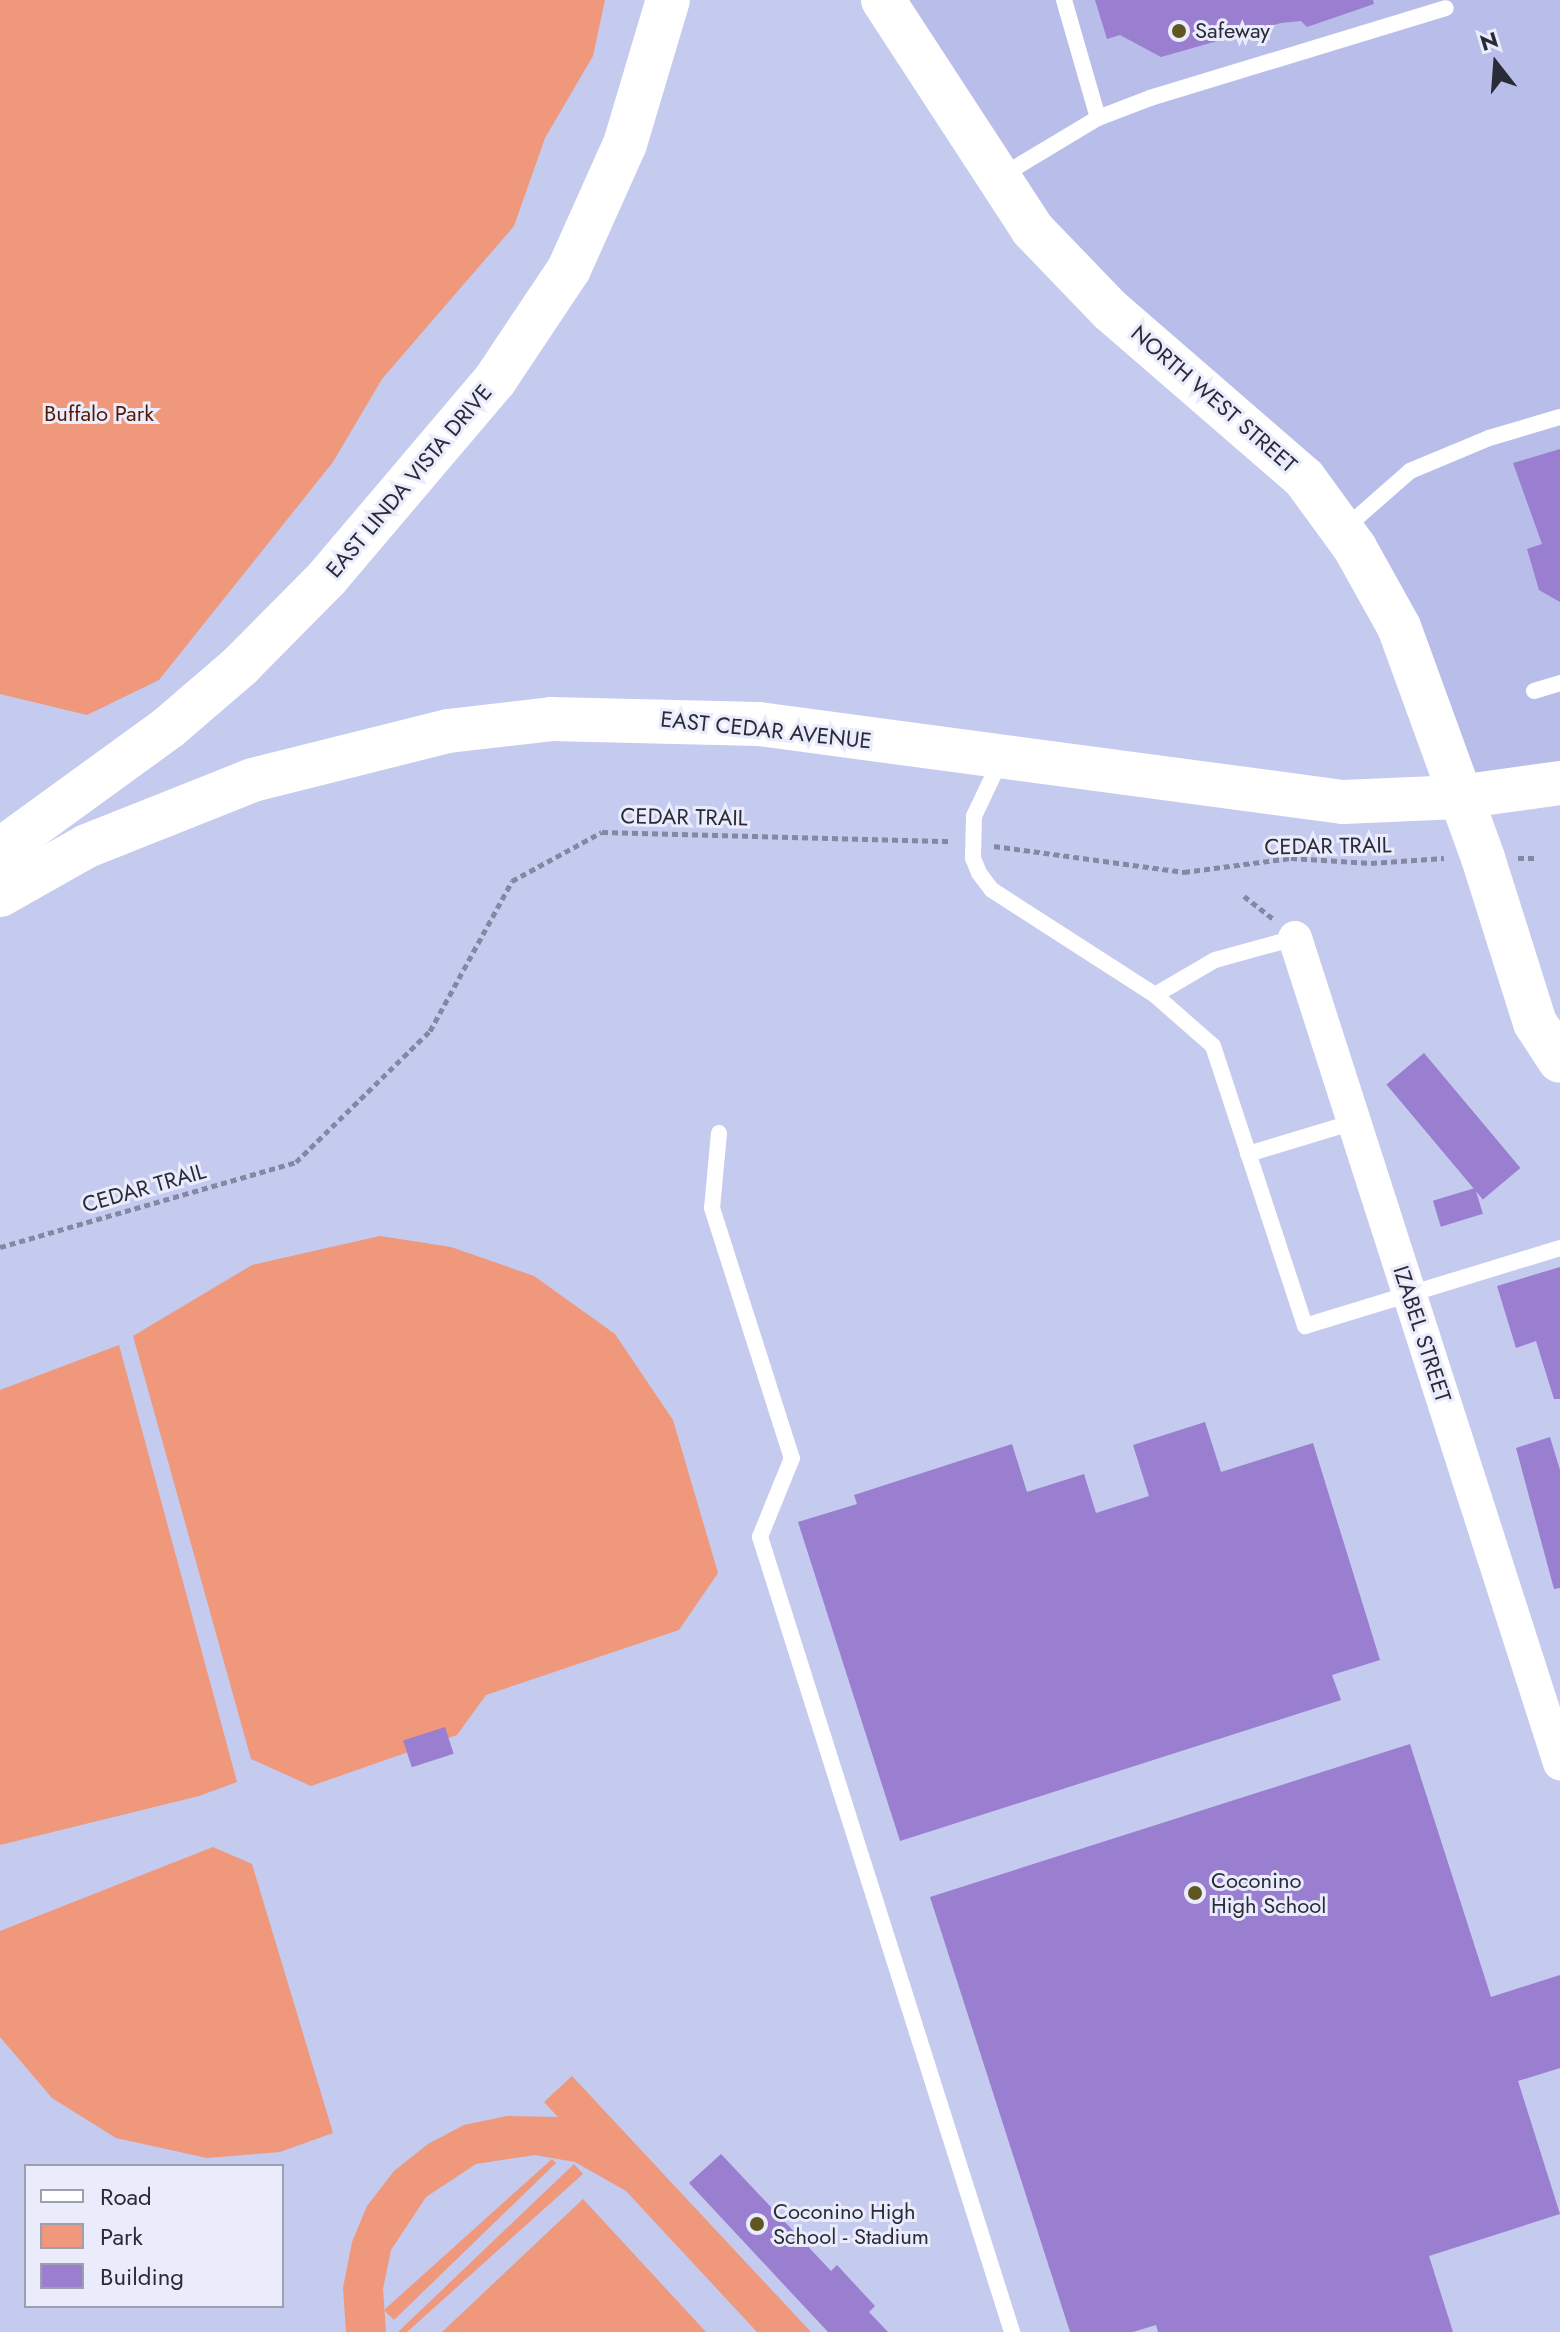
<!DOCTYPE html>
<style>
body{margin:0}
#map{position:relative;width:1560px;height:2332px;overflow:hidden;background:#c5caef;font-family:Jost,sans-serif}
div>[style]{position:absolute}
.built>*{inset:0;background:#b8bee9}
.green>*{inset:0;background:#ef987b}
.building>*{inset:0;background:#9a7ecf;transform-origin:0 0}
.path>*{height:5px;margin-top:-2.5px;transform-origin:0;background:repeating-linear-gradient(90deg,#8488a3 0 6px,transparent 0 10px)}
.lane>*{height:16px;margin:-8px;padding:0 8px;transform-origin:8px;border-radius:8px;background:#fff}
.street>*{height:34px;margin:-17px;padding:0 17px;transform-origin:17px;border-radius:17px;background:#fff}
.secondary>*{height:44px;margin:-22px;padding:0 22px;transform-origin:22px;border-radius:22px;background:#fff}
.dots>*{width:22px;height:22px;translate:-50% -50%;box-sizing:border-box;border:4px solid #eaecfc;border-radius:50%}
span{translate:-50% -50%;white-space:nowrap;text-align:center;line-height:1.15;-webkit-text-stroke:6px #eaecfc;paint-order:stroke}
.poi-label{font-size:22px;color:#292b39}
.left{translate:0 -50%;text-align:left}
.street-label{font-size:22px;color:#292b39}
.park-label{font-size:22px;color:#531904}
.legend{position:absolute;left:24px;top:2164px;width:260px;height:144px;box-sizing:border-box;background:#eaecfc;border:2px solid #9d9fae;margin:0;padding:10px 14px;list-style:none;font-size:24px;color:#292b39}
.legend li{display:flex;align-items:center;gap:16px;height:40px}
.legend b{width:40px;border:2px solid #9d9fae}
.north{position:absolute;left:1456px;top:24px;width:80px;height:80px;-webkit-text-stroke:6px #eaecfc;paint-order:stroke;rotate:343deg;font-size:22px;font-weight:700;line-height:32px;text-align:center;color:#292b39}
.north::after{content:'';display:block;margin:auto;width:28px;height:36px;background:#292b39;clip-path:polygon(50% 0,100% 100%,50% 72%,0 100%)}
</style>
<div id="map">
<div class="built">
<div style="clip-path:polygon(883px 0,1560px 0,1560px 783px,1459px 797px,1343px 531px,1110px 310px)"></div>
</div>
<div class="green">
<div style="clip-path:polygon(0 0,605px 0,593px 56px,545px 138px,514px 226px,382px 379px,333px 462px,159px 680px,87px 715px,0 694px)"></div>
<div style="clip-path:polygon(380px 1236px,451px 1247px,534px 1276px,615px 1334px,673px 1420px,718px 1573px,679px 1630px,486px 1695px,457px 1735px,311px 1786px,251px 1759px,133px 1336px,252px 1265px)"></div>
<div style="clip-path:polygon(119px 1345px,237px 1782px,199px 1796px,0 1845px,0 1390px)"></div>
<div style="clip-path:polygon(213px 1847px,252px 1864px,333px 2133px,280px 2152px,207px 2158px,116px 2138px,52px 2098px,0 2037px,0 1931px)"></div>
<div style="clip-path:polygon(572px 2076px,811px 2332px,757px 2332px,626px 2191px,575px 2162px,535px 2155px,476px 2164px,426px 2197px,391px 2250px,383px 2289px,386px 2332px,346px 2332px,343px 2288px,352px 2242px,367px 2206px,394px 2171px,428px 2144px,464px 2125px,507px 2116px,558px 2117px,544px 2102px)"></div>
<div style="clip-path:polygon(552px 2159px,556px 2163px,394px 2320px,384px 2310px)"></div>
<div style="clip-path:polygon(574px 2164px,583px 2174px,407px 2332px,398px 2332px)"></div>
<div style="clip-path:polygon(583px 2199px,706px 2332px,442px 2332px)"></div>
</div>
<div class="building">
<div style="clip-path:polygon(1095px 0,1373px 0,1374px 4px,1307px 27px,1301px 21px,1281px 23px,1161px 57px,1120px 35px,1107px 39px)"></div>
<div style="clip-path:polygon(1560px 449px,1560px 602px,1539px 590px,1527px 549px,1542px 544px,1513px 463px)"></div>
<div style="left:1424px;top:1053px;width:150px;height:49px;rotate:50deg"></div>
<div style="left:1475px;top:1188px;width:27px;height:44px;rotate:73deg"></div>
<div style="clip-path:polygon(1560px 1267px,1560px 1399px,1554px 1399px,1536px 1341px,1516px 1348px,1497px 1286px)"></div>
<div style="clip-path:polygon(1205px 1422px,1221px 1472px,1313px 1443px,1380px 1660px,1332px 1675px,1341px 1700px,900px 1841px,798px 1522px,857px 1504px,854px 1495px,1012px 1444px,1027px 1492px,1084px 1474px,1096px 1513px,1149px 1496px,1133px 1445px)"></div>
<div style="clip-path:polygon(1550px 1437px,1560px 1470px,1560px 1588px,1554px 1589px,1516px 1448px)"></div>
<div style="left:445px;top:1727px;width:28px;height:44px;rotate:72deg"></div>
<div style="clip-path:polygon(1410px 1744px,1491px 1997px,1560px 1975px,1560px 2068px,1518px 2081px,1560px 2214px,1429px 2256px,1453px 2332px,1158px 2332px,1156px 2325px,1133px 2332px,1070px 2332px,930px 1897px)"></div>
<div style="clip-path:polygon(721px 2154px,831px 2271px,837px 2265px,875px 2306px,869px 2312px,888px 2332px,828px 2332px,689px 2183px)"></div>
</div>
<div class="path">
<div style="left:994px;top:846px;width:192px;rotate:7.8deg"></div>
<div style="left:1184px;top:872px;width:108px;rotate:-7.5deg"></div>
<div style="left:1291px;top:858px;width:80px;rotate:3.6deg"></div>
<div style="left:1371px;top:863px;width:73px;rotate:-3.9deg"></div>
<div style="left:1518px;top:858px;width:17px"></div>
<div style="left:1244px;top:896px;width:37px;rotate:38deg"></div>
<div style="left:0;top:1247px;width:308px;rotate:-16deg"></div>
<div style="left:296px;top:1162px;width:187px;rotate:-44.4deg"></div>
<div style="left:430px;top:1031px;width:171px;rotate:-61.3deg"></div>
<div style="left:512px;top:881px;width:102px;rotate:-28.6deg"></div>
<div style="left:602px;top:832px;width:350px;rotate:1.5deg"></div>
</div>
<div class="lane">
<div style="left:1064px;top:0;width:123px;rotate:73.9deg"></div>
<div style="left:998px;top:178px;width:117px;rotate:-31deg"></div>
<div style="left:1098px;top:118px;width:56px;rotate:-21deg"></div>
<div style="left:1150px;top:98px;width:309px;rotate:-16.9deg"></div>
<div style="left:1344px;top:529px;width:88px;rotate:-41.3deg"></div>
<div style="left:1410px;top:471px;width:86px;rotate:-22.7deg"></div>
<div style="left:1489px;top:438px;width:74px;rotate:-16.5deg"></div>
<div style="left:1534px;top:691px;width:27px;rotate:-17deg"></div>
<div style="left:1001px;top:759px;width:63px;rotate:115.3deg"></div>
<div style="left:974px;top:816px;width:42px;rotate:91.4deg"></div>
<div style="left:973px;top:858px;width:16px;rotate:68deg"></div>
<div style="left:979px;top:873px;width:21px;rotate:53deg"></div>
<div style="left:992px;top:890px;width:194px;rotate:32.8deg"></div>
<div style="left:1155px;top:995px;width:69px;rotate:-30.3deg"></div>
<div style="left:1215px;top:960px;width:83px;rotate:-15.4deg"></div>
<div style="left:1155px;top:995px;width:77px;rotate:41.3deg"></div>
<div style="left:1213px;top:1046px;width:295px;rotate:71.8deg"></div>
<div style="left:1305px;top:1326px;width:267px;rotate:-17deg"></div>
<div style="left:719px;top:1133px;width:75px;rotate:95.3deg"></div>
<div style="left:712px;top:1208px;width:262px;rotate:72.3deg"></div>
<div style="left:792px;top:1458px;width:85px;rotate:112.1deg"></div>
<div style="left:760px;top:1537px;width:834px;rotate:72.41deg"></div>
<div style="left:1248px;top:1154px;width:111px;rotate:-16.8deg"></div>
</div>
<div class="street">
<div style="left:1295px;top:938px;width:867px;rotate:72.19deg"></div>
</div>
<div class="secondary">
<div style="left:883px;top:0;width:273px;rotate:56.9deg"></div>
<div style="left:1032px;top:229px;width:112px;rotate:46.1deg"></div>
<div style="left:1110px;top:310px;width:257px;rotate:40.9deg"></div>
<div style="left:1304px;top:478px;width:87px;rotate:53.9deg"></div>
<div style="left:1355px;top:548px;width:90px;rotate:60.9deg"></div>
<div style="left:1399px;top:627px;width:246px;rotate:70deg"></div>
<div style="left:1483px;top:858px;width:173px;rotate:72.5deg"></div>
<div style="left:1535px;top:1023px;width:45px;rotate:56.7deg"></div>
<div style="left:0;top:850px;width:208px;rotate:-36deg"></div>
<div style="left:168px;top:728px;width:95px;rotate:-40.7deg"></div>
<div style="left:240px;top:666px;width:124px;rotate:-45.3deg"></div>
<div style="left:327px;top:578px;width:260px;rotate:-49.7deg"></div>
<div style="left:495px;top:380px;width:133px;rotate:-56.3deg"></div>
<div style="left:569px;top:269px;width:137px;rotate:-65.9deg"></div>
<div style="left:625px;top:144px;width:150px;rotate:-73.4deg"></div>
<div style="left:0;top:895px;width:100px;rotate:-29.4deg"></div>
<div style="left:87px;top:846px;width:179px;rotate:-21.7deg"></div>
<div style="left:253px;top:780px;width:201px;rotate:-14.1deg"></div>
<div style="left:448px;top:731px;width:104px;rotate:-6.6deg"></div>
<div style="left:551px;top:719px;width:208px;rotate:1.4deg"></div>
<div style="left:759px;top:724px;width:589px;rotate:7.61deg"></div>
<div style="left:1343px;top:802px;width:116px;rotate:-2.5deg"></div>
<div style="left:1459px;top:797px;width:102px;rotate:-7.9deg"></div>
</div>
<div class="dots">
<div style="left:1179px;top:31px;background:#605623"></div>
<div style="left:1195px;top:1893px;background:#605623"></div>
<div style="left:757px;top:2224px;background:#605623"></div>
</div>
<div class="poi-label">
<span class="left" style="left:1195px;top:31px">Safeway</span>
<span class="left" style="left:1211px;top:1893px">Coconino<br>High School</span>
<span class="left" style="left:773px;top:2224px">Coconino High<br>School - Stadium</span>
</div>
<div class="street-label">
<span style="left:1214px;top:399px;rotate:41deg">NORTH WEST STREET</span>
<span style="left:409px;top:481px;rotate:-50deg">EAST LINDA VISTA DRIVE</span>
<span style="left:766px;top:730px;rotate:6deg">EAST CEDAR AVENUE</span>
<span style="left:684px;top:817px;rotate:1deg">CEDAR TRAIL</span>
<span style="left:1328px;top:846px;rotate:-1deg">CEDAR TRAIL</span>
<span style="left:144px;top:1188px;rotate:-16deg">CEDAR TRAIL</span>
<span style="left:1422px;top:1334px;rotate:72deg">IZABEL STREET</span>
</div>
<div class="park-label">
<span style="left:99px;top:414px">Buffalo Park</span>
</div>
<ul class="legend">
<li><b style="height:10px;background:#fff"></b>Road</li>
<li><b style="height:22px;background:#ef987b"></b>Park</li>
<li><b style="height:22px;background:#9a7ecf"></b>Building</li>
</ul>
<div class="north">N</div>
</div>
